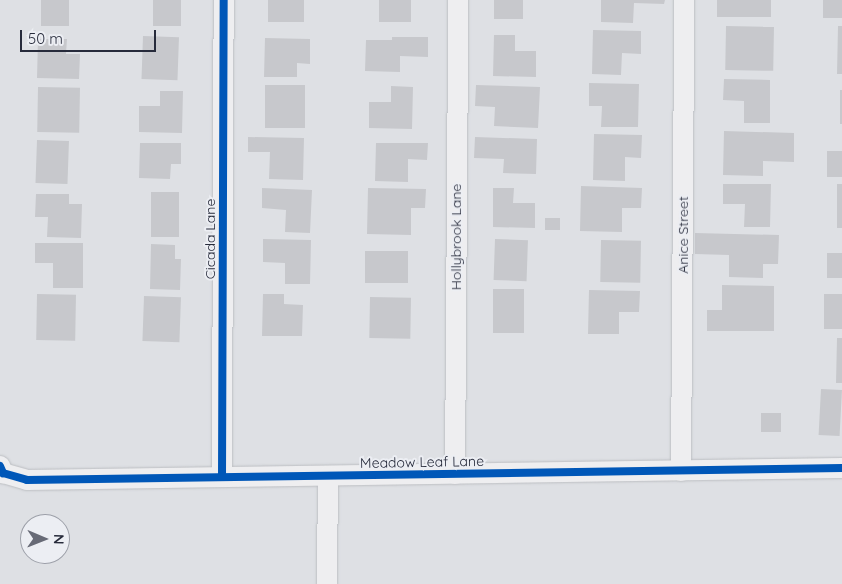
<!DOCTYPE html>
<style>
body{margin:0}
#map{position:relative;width:842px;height:584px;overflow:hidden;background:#dee0e4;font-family:Quicksand,sans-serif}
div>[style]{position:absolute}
.building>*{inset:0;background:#c7c8cc;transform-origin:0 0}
.roads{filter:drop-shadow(0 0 1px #bcbec2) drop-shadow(0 0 1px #bcbec2)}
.street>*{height:20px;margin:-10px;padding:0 10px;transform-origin:10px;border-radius:10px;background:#eeeef0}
.cycleway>*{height:8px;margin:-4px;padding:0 4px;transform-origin:4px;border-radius:4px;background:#0057b8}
span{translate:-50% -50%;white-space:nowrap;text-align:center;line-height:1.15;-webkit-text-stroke:4px #eceef3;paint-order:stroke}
.street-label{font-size:14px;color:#272b3b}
.north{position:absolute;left:20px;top:514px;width:50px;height:50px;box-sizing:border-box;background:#eceef3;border:1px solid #9da0a9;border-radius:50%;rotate:91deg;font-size:14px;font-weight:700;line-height:20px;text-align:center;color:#272b3b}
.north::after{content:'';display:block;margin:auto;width:18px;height:22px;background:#676a76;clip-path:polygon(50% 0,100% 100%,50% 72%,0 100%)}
.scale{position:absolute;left:20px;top:30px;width:136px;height:22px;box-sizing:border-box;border:2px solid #272b3b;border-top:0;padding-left:6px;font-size:15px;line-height:18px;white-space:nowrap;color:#272b3b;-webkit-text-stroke:4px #eceef3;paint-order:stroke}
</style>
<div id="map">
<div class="building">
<div style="left:41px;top:0;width:28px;height:26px"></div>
<div style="left:153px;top:0;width:28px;height:26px"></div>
<div style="left:268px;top:0;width:36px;height:22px"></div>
<div style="left:379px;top:0;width:32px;height:22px"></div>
<div style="left:494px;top:0;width:29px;height:19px"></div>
<div style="clip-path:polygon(601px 0,665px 0,664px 4px,634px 3px,633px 23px,601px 22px)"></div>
<div style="left:717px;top:0;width:54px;height:17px"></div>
<div style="left:823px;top:0;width:19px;height:18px"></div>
<div style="left:726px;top:26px;width:48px;height:44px;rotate:1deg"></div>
<div style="clip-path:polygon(838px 26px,842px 26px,842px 74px,837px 74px)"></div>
<div style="clip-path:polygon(593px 30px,641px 31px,641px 54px,622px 53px,621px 75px,592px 74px)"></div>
<div style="clip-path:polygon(494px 35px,515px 35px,515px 51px,536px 51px,536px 77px,493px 76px)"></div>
<div style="left:143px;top:36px;width:36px;height:43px;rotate:2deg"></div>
<div style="clip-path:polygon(392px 37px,428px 37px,428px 57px,400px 56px,400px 72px,365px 71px,366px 40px,392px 40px)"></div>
<div style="clip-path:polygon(265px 38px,310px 39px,310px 64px,297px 63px,297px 77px,264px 77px)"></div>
<div style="clip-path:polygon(38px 39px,67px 39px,66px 54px,80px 54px,79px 79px,37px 78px)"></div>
<div style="clip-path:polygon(724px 79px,770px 80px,770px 123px,744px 123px,744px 101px,723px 100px)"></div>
<div style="clip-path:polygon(589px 83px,639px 84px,638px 127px,601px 127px,602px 106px,589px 106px)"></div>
<div style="left:265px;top:85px;width:40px;height:43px"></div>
<div style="clip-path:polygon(476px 85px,540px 87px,538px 128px,494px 126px,495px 107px,475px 106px)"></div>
<div style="clip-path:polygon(391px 86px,413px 87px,412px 129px,369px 128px,369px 102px,391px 102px)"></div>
<div style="left:38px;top:87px;width:42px;height:45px;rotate:1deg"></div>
<div style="left:840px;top:90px;width:2px;height:34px"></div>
<div style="clip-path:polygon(160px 91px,183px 91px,182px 133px,139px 132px,139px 106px,160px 106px)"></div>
<div style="clip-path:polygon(724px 131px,794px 133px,794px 162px,763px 161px,763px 176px,723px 175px)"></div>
<div style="clip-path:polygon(594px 134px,642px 135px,641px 158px,625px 157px,625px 181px,593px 180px)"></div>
<div style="clip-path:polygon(248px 137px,304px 138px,303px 180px,269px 179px,270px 152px,248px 152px)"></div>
<div style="clip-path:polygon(475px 137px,537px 139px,536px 174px,503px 173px,504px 159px,474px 158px)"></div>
<div style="left:37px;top:140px;width:32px;height:43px;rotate:2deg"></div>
<div style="clip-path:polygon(140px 143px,181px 143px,181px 164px,171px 164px,170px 179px,139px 178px)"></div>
<div style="clip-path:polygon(376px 143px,428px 143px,427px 160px,408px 159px,408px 182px,375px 181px)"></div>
<div style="left:827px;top:151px;width:15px;height:26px"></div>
<div style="clip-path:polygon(723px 184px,771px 184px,770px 227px,744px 227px,745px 204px,723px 204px)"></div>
<div style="left:837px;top:184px;width:5px;height:44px"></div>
<div style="clip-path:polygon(581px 186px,642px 188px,641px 208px,622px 208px,622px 232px,580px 231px)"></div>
<div style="clip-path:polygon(262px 188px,312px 190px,310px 233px,285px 232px,286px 210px,262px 208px)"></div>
<div style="clip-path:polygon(368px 188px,426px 189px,425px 208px,411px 208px,411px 235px,367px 234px)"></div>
<div style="clip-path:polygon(493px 188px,514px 188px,513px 203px,535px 203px,535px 228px,493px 227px)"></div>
<div style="left:151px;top:192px;width:28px;height:45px"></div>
<div style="clip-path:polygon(36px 194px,69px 194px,69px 204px,82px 204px,81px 238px,47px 237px,48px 217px,35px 217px)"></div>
<div style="left:545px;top:218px;width:15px;height:12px"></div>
<div style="clip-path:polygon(695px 233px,779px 235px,778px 264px,763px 264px,763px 278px,729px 277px,729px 255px,695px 254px)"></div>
<div style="clip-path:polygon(263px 239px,311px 240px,310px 284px,285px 284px,285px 263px,263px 262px)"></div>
<div style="left:495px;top:239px;width:33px;height:41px;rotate:2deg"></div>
<div style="left:601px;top:240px;width:40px;height:42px;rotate:1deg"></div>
<div style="clip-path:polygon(35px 243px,83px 243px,83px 288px,53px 288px,53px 263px,35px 263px)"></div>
<div style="clip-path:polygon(151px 244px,175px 245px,175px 259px,181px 259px,180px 290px,150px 289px)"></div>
<div style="left:365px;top:251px;width:43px;height:32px"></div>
<div style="left:827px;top:253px;width:15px;height:25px"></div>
<div style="clip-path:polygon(722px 285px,774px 286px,774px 331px,707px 331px,707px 310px,722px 310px)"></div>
<div style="left:493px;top:289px;width:31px;height:44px"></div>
<div style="clip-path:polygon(589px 290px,640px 291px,639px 312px,619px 312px,619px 334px,588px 334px)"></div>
<div style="left:37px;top:294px;width:39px;height:46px;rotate:1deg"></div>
<div style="clip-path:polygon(263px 294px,284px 294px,284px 304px,303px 305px,302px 336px,262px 336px)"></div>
<div style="left:824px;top:294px;width:18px;height:35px"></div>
<div style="left:144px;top:296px;width:37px;height:45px;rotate:2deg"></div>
<div style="left:370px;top:297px;width:41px;height:41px;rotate:1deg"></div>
<div style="clip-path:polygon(837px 338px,842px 338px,842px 383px,836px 383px)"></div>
<div style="left:821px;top:389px;width:21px;height:46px;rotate:3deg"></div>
<div style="left:761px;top:413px;width:20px;height:19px"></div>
</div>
<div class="roads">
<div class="street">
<div style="left:0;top:466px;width:8px;rotate:67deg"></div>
<div style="left:3px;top:473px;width:25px;rotate:16deg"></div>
<div style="left:27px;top:480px;width:815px;rotate:-0.84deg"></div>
<div style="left:681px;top:471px;width:471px;rotate:-89.6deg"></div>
<div style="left:455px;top:474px;width:474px;rotate:-89.6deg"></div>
<div style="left:222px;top:477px;width:477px;rotate:-89.8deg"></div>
<div style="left:327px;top:584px;width:108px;rotate:-89.5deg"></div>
</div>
</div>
<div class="cycleway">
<div style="left:0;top:466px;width:8px;rotate:67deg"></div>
<div style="left:3px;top:473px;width:25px;rotate:16deg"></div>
<div style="left:27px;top:480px;width:815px;rotate:-0.84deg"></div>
<div style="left:222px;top:477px;width:477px;rotate:-89.8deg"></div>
</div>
<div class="street-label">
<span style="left:683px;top:235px;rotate:-90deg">Anice Street</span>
<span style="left:456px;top:237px;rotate:-90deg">Hollybrook Lane</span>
<span style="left:210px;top:239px;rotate:-90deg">Cicada Lane</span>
<span style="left:422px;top:462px;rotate:-1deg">Meadow Leaf Lane</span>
</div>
<div class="north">N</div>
<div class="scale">50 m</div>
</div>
